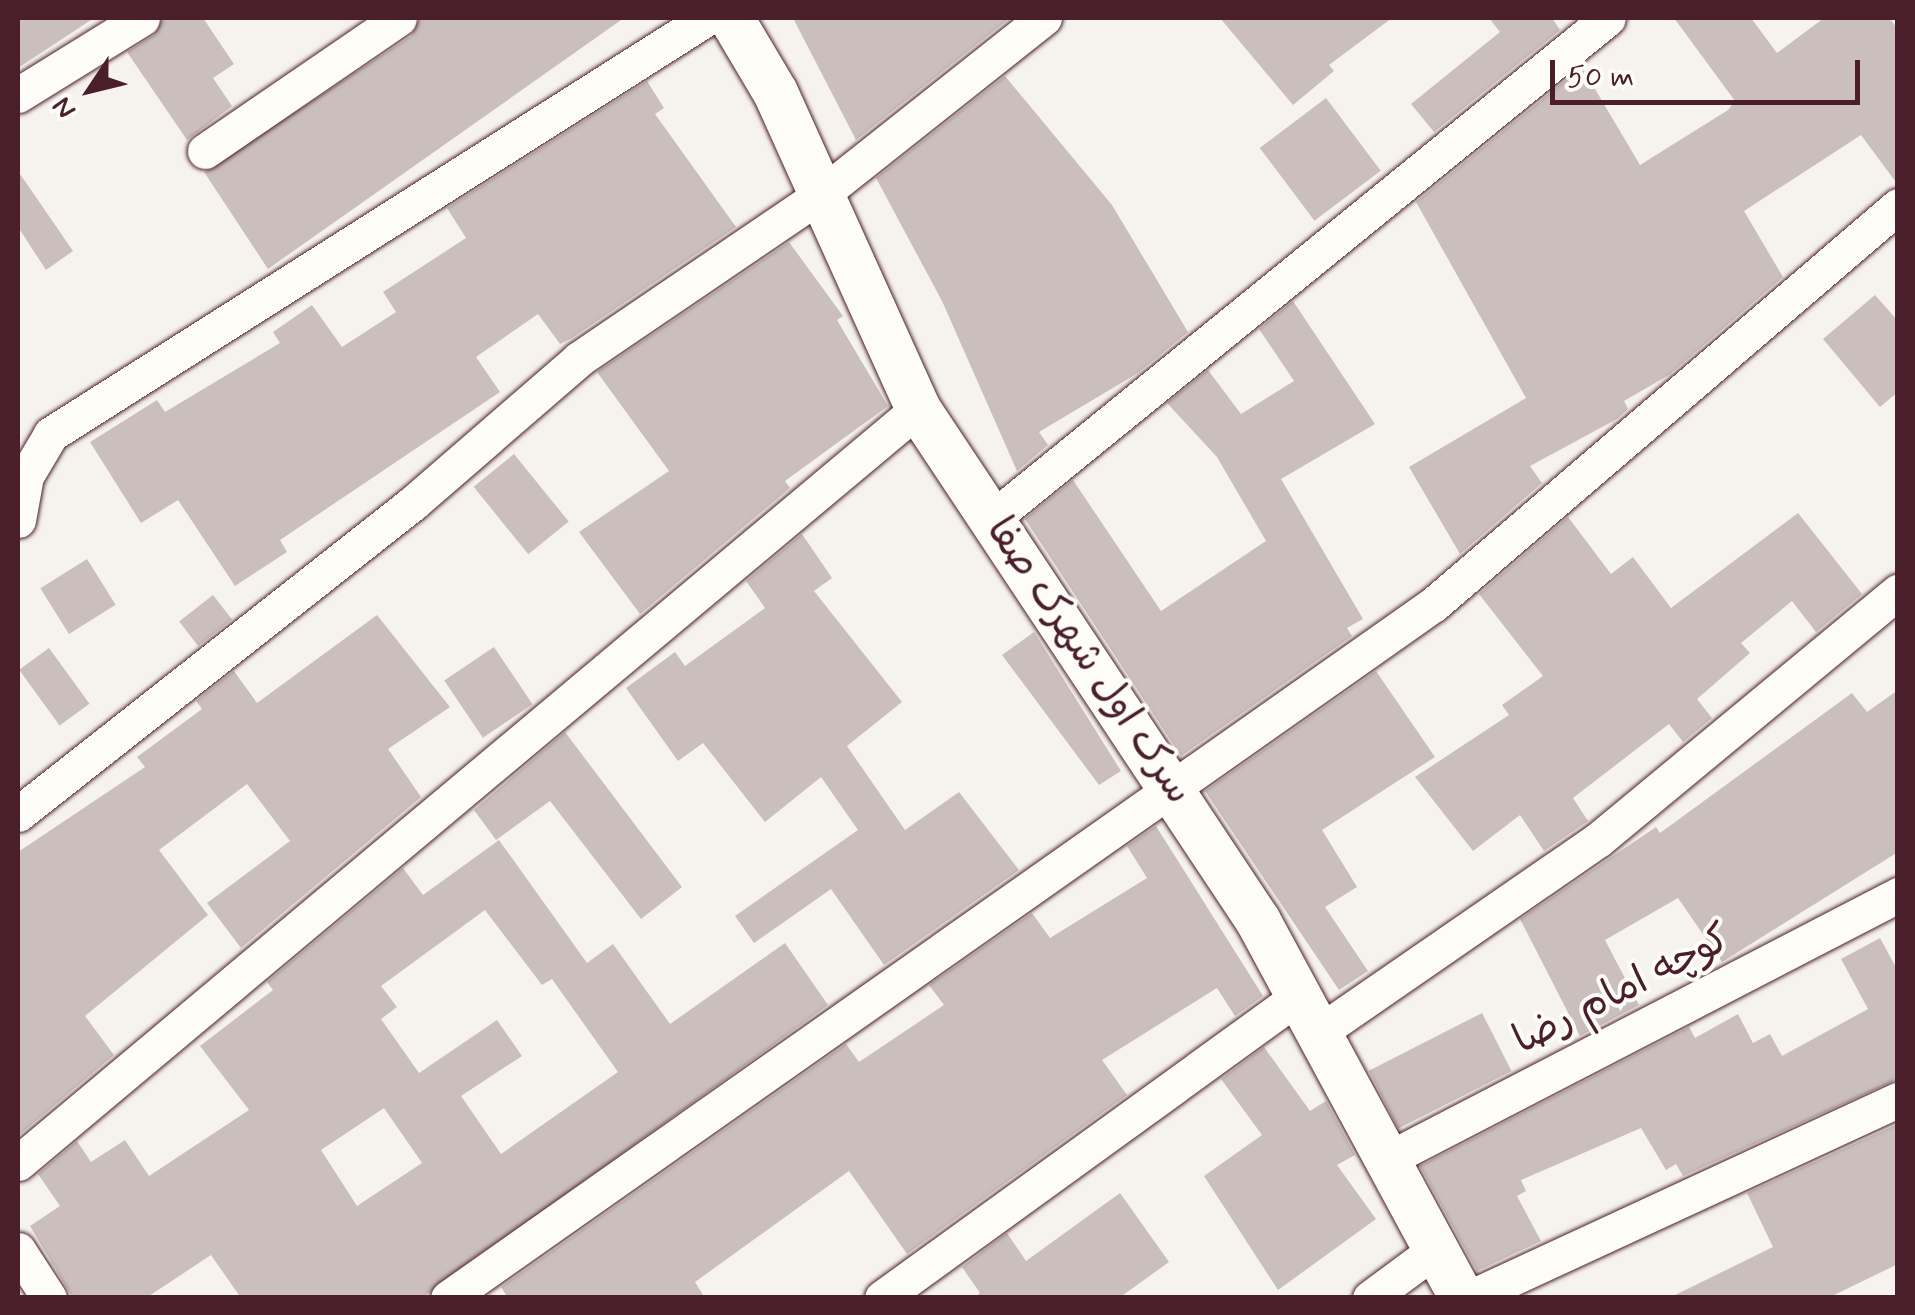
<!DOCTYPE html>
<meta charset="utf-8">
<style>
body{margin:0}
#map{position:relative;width:1915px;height:1315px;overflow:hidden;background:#f6f3ef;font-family:Mynerve,"Playpen Sans Arabic",sans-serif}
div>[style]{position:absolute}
.building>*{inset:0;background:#cbbfbe;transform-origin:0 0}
.roads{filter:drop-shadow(0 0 2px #4a1f2b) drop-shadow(0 0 2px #4a1f2b)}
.minor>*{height:35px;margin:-17.5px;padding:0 17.5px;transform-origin:17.5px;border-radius:17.5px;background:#fdfcf7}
.tertiary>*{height:45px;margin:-22.5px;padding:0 22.5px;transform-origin:22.5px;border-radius:22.5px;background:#fdfcf7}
span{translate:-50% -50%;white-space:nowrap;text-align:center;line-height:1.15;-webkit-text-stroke:8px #fdfcf7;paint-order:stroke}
.street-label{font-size:40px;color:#4a1f2b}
.frame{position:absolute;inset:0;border:20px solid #4a1f2b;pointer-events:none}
.north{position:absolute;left:40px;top:40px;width:100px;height:100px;-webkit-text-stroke:8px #fdfcf7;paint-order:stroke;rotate:235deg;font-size:28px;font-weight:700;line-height:40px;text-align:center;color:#4a1f2b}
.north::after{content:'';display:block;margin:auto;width:35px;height:45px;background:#4a1f2b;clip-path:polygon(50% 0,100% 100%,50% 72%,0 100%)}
.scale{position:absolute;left:1550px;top:60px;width:310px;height:45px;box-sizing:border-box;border:5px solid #4a1f2b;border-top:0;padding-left:12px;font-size:30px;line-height:35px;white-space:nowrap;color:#4a1f2b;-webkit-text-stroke:8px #fdfcf7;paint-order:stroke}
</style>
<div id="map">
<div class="building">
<div style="clip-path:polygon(18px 18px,94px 18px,18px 68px)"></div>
<div style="clip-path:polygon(163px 18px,203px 18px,234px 64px,213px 78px,232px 106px,187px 140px,127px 52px,154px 35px)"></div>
<div style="clip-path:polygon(420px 18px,624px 18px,268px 269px,204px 172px,411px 36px)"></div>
<div style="clip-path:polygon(793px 18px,1010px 18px,856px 140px)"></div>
<div style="clip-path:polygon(1220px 18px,1392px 18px,1329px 65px,1334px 71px,1293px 105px)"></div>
<div style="clip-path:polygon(1489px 18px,1552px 18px,1560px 30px,1434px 132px,1411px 104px,1500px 32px)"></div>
<div style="clip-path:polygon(1674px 18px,1751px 18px,1777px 53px,1824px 18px,1889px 18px,1898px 29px,1898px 185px,1861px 135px,1744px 211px,1783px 277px,1669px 375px,1624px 401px,1628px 409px,1617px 419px,1530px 466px,1542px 483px,1460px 554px,1409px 467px,1526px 398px,1416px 202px,1582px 67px,1640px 165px,1728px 110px,1735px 101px)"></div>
<div style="clip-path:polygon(1005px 76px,1112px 205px,1188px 332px,1138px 373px,1039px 432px,1048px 445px,1017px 471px,942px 301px,876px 178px)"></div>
<div style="clip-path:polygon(647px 81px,664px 108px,655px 114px,736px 227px,572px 338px,560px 344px,538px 314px,476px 357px,500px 392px,280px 540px,287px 552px,235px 586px,178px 500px,141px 523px,90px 442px,157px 400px,165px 412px,280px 343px,273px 332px,312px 305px,342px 347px,396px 312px,383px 292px,466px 238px,447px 208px)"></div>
<div style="left:1326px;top:98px;width:91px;height:83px;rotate:53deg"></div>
<div style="clip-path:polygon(18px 171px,73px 251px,46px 270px,18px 227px)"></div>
<div style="clip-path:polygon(789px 242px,843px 316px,837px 320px,888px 406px,785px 481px,790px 488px,640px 614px,579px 532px,669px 471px,597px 372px)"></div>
<div style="clip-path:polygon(1875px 295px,1898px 321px,1898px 392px,1880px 407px,1823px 339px)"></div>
<div style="clip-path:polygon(1293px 301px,1375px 424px,1281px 479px,1363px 619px,1347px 628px,1352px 636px,1181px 756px,1025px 519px,1073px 480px,1161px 611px,1266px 541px,1217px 457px,1167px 403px,1208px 370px,1241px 414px,1294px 381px,1259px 329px)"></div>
<div style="left:514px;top:454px;width:87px;height:52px;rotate:51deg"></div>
<div style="clip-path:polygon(1798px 513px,1862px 594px,1816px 632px,1792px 601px,1741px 643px,1750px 653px,1697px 699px,1712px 718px,1683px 742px,1669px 724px,1573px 798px,1588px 821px,1544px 851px,1520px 815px,1473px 851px,1415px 777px,1509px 715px,1502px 705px,1543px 676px,1479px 594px,1568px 517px,1611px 574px,1633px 557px,1671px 608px)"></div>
<div style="clip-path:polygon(802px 534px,832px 578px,814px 591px,902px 702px,847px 746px,905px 830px,959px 792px,1019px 870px,884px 965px,831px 889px,754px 943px,735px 916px,858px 830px,821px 777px,765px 822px,703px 743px,678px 761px,626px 688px,675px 652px,685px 666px,765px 608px,746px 581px)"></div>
<div style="left:87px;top:559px;width:54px;height:55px;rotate:58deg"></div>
<div style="left:213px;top:595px;width:31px;height:43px;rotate:52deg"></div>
<div style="clip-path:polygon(377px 615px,450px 707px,388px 749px,421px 797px,241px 948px,207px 903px,290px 841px,247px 784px,159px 850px,208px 915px,85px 1016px,114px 1055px,18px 1136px,18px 852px,145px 767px,137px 757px,202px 709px,196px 701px,234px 671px,257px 703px)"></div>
<div style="clip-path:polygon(1034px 632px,1121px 771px,1099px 785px,1002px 655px)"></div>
<div style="left:494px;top:647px;width:69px;height:60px;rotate:56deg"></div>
<div style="left:49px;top:648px;width:69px;height:37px;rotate:54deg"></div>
<div style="clip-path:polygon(1376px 671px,1435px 757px,1322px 830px,1357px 887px,1325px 907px,1368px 971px,1339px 990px,1205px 791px)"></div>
<div style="clip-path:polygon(1898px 690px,1898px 852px,1722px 962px,1678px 898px,1605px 940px,1639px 1005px,1580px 1036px,1520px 919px,1656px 827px,1660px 833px,1852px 693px,1867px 712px)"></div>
<div style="clip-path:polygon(565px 732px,682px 887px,641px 919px,550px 801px,496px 840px,474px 810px)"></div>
<div style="clip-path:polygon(1156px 826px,1263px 996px,1235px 1016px,1217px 988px,1102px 1060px,1127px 1095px,907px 1254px,849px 1171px,695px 1282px,705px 1298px,508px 1298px,501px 1287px,846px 1044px,859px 1062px,944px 1005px,929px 985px,1032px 913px,1050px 938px,1147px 878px,1127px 846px)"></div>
<div style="clip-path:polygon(evenodd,499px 840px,587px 963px,613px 944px,670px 1024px,785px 943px,828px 1005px,422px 1298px,241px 1298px,211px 1255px,146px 1298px,73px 1298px,30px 1226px,60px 1206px,38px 1174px,77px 1141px,91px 1162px,125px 1140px,149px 1176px,249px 1110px,200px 1046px,273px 990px,267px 982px,403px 868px,423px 895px,499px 840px,485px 910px,542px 985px,552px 979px,618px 1072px,501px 1154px,461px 1096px,522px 1056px,497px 1020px,419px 1073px,381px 1019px,397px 1007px,381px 986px,485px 910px,499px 840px,384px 1108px,422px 1163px,357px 1206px,321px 1150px,384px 1108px)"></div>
<div style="clip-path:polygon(1880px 938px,1898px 971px,1898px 1079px,1683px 1176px,1676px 1164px,1666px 1170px,1641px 1128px,1521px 1180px,1526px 1191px,1517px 1196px,1541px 1241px,1477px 1271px,1420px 1166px,1689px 1027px,1695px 1038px,1738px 1014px,1753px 1043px,1770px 1034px,1782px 1056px,1868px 1009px,1841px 959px)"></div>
<div style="left:1482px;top:1013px;width:65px;height:127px;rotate:63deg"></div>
<div style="clip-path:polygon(1264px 1047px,1310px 1111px,1326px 1101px,1355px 1155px,1337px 1165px,1376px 1219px,1278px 1290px,1204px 1176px,1262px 1135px,1221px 1079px)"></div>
<div style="clip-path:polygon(1898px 1124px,1898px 1264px,1828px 1298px,1669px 1298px,1773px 1247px,1747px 1193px)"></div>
<div style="clip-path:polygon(1120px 1193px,1169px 1262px,1119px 1298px,974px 1298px,980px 1293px,962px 1267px,1007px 1233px,1026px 1261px)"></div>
</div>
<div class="roads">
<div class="minor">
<div style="left:18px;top:95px;width:146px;rotate:-31.8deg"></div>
<div style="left:205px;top:151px;width:235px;rotate:-34.4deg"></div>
<div style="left:994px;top:517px;width:791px;rotate:-39.1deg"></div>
<div style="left:18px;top:520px;width:45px;rotate:-79.7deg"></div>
<div style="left:26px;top:476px;width:49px;rotate:-59.2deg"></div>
<div style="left:51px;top:434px;width:777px;rotate:-32.38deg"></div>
<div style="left:18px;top:814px;width:503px;rotate:-38.21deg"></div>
<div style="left:413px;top:503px;width:220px;rotate:-40.9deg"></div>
<div style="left:579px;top:359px;width:295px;rotate:-34.2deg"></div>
<div style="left:823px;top:193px;width:282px;rotate:-38.4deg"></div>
<div style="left:1318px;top:1033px;width:341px;rotate:-34.6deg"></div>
<div style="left:1599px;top:839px;width:388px;rotate:-39.6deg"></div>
<div style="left:1386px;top:1160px;width:577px;rotate:-27.37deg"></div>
<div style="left:18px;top:1163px;width:1174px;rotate:-39.96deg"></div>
<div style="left:18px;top:1250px;width:57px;rotate:57.1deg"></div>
<div style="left:448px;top:1298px;width:1206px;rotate:-35.14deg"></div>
<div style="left:1434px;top:604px;width:611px;rotate:-40.62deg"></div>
<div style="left:882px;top:1298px;width:515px;rotate:-35.91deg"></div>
<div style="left:1370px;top:1298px;width:81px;rotate:-36.4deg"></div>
<div style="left:1469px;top:1298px;width:472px;rotate:-24.8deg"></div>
</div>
<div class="tertiary">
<div style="left:731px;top:18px;width:86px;rotate:59.3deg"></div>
<div style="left:775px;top:92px;width:348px;rotate:65.7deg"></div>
<div style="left:918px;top:409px;width:615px;rotate:56.41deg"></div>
<div style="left:1258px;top:921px;width:429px;rotate:61.6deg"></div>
</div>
</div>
<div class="street-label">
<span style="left:1089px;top:661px;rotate:56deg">سرک اول شهرک صفا</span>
<span style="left:1622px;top:990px;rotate:-27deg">کوچه امام رضا</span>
</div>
<div class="frame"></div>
<div class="north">N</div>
<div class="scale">50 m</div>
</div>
